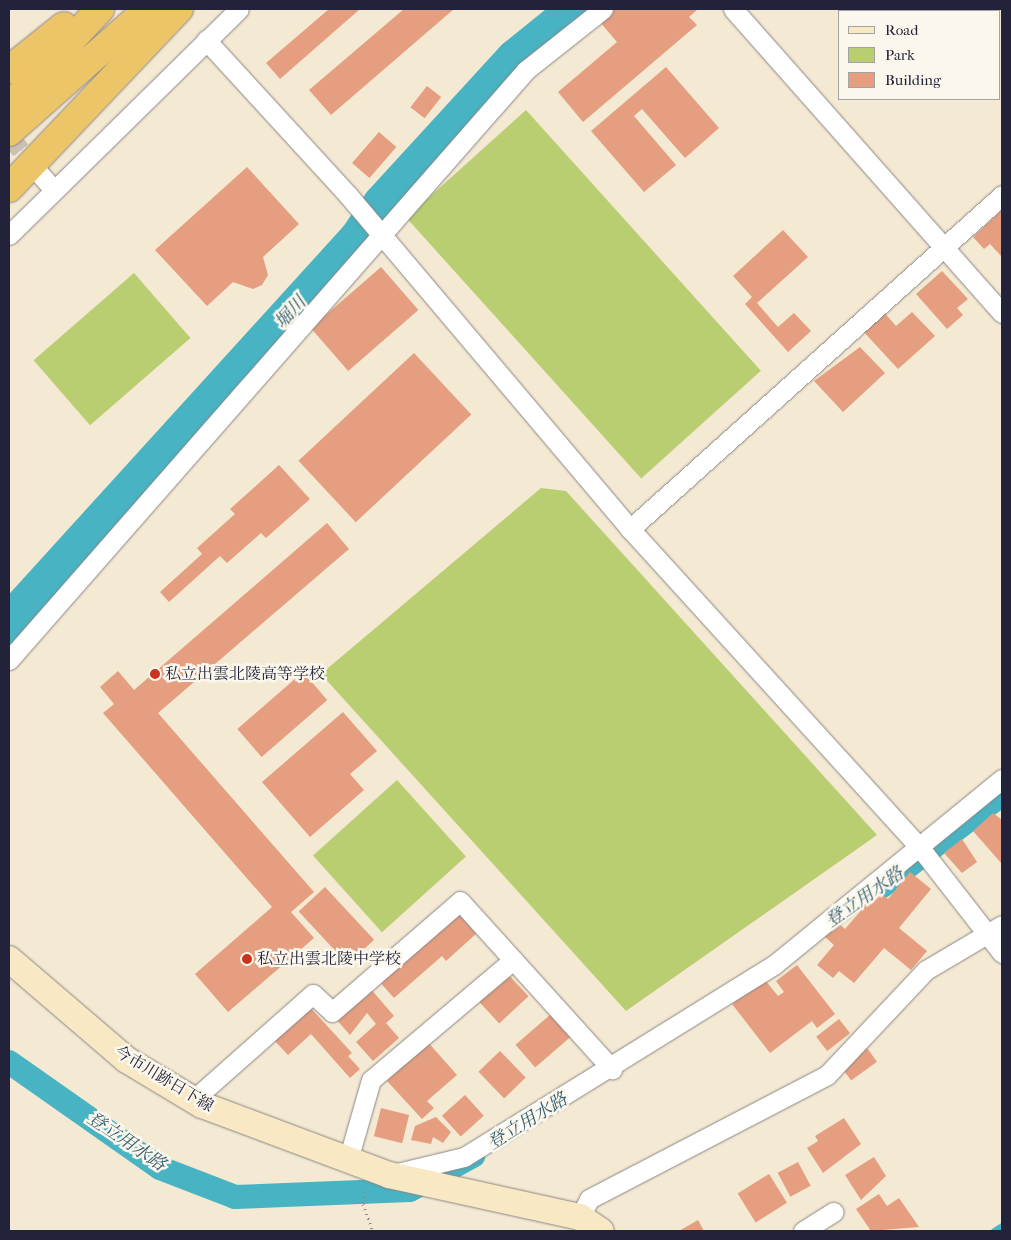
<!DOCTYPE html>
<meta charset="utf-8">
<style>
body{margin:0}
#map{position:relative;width:1011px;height:1240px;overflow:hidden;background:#f4e9d2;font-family:"IM FELL French Canon","Noto Serif JP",serif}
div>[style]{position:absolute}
.green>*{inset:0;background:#b9cd71;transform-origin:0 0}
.stream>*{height:7px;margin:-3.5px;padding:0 3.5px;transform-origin:3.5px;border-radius:3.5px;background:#47b3c3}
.canal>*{height:24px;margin:-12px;padding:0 12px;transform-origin:12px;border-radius:12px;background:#47b3c3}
.river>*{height:40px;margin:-20px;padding:0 20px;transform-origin:20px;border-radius:20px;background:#47b3c3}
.building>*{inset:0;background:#e59e7f;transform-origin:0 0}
.street-tunnel>*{height:19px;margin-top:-9.5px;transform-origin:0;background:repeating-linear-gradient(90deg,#cac1b4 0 19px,transparent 0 28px)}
.path>*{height:3px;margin-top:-1.5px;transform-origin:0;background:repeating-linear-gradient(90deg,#8b8686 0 1px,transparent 0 5px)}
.roads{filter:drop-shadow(0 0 1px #8b8686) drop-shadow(0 0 1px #8b8686)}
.street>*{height:19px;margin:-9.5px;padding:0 9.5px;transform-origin:9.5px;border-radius:9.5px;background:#fff}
.secondary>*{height:26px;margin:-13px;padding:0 13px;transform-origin:13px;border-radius:13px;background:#f8e8c3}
.highway>*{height:28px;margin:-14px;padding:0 14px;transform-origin:14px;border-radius:14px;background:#edc569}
.dots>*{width:14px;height:14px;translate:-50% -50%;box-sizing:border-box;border:2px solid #fbf7ec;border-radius:50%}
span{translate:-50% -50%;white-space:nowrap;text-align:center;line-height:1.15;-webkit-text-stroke:5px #fbf7ec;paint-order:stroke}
.poi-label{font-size:16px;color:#22223b}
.left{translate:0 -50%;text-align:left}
.street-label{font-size:16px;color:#22223b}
.water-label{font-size:18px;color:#315c71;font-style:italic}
.frame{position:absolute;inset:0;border:10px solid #22223b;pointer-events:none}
.legend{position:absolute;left:838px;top:10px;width:162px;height:90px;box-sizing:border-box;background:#fbf7ec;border:1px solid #a4a2a5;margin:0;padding:6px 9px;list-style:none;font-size:15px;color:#22223b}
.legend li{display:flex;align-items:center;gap:10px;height:25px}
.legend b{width:25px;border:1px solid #a4a2a5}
</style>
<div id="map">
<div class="green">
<div style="left:526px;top:110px;width:351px;height:161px;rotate:48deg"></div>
<div style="left:134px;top:273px;width:86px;height:133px;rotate:49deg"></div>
<div style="clip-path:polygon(541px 488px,566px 491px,877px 835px,626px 1011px,321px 674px)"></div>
<div style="left:397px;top:780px;width:103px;height:113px;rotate:48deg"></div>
</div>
<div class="stream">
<div style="left:994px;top:1231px;width:9px;rotate:-32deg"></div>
</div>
<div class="canal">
<div style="left:881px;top:887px;width:153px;rotate:-37.5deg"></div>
<div style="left:9px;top:1062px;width:184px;rotate:35.1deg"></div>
<div style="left:160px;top:1168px;width:80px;rotate:21.1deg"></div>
<div style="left:235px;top:1197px;width:175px;rotate:-2.3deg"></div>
<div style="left:410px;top:1190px;width:72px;rotate:-28.4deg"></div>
</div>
<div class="river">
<div style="left:9px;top:624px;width:520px;rotate:-47.73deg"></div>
<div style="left:359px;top:239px;width:42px;rotate:-55.6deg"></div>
<div style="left:383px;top:204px;width:197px;rotate:-47.5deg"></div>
<div style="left:516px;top:59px;width:80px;rotate:-38.9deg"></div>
</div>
<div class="building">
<div style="clip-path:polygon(329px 9px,360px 9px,280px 79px,266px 63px)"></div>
<div style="clip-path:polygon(404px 9px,454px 9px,331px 115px,309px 90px)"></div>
<div style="clip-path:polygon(614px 9px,698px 9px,689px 17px,697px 25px,583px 122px,558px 92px,617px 42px,599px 21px)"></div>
<div style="clip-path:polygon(666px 67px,719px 128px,685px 158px,642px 109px,634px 116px,676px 165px,644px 192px,591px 131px)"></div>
<div style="left:427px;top:86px;width:18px;height:27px;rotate:38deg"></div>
<div style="left:379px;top:132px;width:23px;height:41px;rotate:41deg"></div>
<div style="clip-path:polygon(247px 167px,299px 224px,263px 257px,268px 275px,262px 285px,253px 289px,233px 282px,207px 306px,155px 250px)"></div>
<div style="clip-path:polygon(1002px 210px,1002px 257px,990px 244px,984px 249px,973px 237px)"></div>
<div style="clip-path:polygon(783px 230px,808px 257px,757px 303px,778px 327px,794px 313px,811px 331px,788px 352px,745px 304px,752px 297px,733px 276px)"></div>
<div style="left:381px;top:267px;width:57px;height:93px;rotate:49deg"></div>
<div style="clip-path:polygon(942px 271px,968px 299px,957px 308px,963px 315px,947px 329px,916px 294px)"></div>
<div style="clip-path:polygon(883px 311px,896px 326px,912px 312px,935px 336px,898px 369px,862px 330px)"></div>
<div style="clip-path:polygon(860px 347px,885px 373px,843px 412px,814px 381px)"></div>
<div style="left:414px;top:353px;width:84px;height:158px;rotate:47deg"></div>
<div style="clip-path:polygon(279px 465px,310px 499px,266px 538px,261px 533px,227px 563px,220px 556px,169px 602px,160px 592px,202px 554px,197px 548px,235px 514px,230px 509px)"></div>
<div style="clip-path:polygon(327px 523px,349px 549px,158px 713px,314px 892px,291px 912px,314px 938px,228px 1012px,195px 974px,272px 907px,103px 713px,114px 704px,100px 687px,118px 671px,134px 690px)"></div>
<div style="left:303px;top:672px;width:37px;height:87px;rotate:49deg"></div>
<div style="clip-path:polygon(343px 712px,377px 751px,350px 774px,364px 790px,310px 837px,262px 782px)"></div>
<div style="clip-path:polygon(993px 813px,1002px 820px,1002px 864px,973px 831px)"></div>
<div style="clip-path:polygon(962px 839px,977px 862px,962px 873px,944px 853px)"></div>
<div style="clip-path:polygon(910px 872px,931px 889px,899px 928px,927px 951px,911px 970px,884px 948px,854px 983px,839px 971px,833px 978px,817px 965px,834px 945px,824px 936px,837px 922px,845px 929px,878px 891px,888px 899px)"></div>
<div style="left:325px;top:887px;width:72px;height:36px;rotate:47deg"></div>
<div style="clip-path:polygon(459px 914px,476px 934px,446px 961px,442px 956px,394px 998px,378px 980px)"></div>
<div style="clip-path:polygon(797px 965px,835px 1014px,817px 1028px,812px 1021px,770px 1053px,732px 1004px,765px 980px,778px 996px,784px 992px,776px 981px)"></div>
<div style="left:506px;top:972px;width:33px;height:40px;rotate:47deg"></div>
<div style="clip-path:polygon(370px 988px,394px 1016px,386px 1023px,399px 1038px,373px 1061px,356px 1042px,376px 1024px,367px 1013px,350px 1035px,335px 1018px)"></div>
<div style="clip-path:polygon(308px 1005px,352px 1053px,348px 1056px,360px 1069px,350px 1078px,311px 1034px,288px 1055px,272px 1038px)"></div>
<div style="left:551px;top:1014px;width:30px;height:47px;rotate:49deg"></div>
<div style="left:839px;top:1019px;width:18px;height:29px;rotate:52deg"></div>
<div style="clip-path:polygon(426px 1040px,457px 1075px,427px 1101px,434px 1108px,422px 1119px,387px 1081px)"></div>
<div style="left:867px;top:1048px;width:17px;height:32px;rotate:54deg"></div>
<div style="left:500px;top:1051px;width:37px;height:30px;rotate:46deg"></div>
<div style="left:465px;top:1095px;width:28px;height:31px;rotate:48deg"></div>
<div style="left:381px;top:1108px;width:29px;height:29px;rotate:14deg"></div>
<div style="clip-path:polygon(436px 1117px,451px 1132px,443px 1143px,433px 1137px,431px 1144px,411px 1140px,415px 1126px)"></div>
<div style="clip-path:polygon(844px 1118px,861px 1144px,823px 1173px,807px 1148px,818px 1141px,815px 1136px)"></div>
<div style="clip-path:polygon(874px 1157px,886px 1176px,861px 1200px,845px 1175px)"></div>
<div style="left:798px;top:1162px;width:27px;height:23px;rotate:62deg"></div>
<div style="left:769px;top:1174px;width:34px;height:37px;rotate:58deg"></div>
<div style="clip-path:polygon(879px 1194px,887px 1206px,899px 1198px,919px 1227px,871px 1231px,856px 1209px)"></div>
<div style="clip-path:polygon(698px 1220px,704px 1231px,679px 1231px)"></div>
</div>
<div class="street-tunnel">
<div style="left:9px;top:135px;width:47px;rotate:51.9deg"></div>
</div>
<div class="path">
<div style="left:365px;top:1192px;width:12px;rotate:99deg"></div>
<div style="left:363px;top:1204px;width:29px;rotate:70deg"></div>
</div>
<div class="roads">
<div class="street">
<div style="left:733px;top:9px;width:406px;rotate:48.5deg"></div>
<div style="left:206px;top:40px;width:210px;rotate:47.5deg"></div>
<div style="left:348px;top:195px;width:437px;rotate:49.8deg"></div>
<div style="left:630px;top:529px;width:433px;rotate:47.7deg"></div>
<div style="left:921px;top:849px;width:132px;rotate:52.1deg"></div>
<div style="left:38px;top:172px;width:24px;rotate:48deg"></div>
<div style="left:9px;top:235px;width:322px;rotate:-44.5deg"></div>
<div style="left:630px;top:529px;width:500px;rotate:-41.9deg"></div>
<div style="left:9px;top:660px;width:784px;rotate:-48.77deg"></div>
<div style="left:526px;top:70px;width:98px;rotate:-38.4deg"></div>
<div style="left:193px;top:1100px;width:160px;rotate:-41.5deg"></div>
<div style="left:313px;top:994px;width:26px;rotate:43deg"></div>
<div style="left:332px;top:1012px;width:169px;rotate:-40.9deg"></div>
<div style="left:460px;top:901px;width:227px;rotate:47.9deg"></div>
<div style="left:348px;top:1160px;width:83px;rotate:-74deg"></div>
<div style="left:371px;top:1080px;width:186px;rotate:-40.2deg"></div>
<div style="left:393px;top:1174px;width:73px;rotate:-13.5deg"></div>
<div style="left:464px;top:1157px;width:366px;rotate:-31.8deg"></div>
<div style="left:775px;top:964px;width:293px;rotate:-39.2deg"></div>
<div style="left:580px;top:1217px;width:20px;rotate:-63deg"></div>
<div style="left:589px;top:1199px;width:268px;rotate:-27.5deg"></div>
<div style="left:827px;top:1075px;width:144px;rotate:-46.7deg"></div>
<div style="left:926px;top:970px;width:88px;rotate:-30.6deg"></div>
<div style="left:803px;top:1231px;width:36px;rotate:-32deg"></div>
</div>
<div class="secondary">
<div style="left:9px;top:959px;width:155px;rotate:40.6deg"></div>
<div style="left:127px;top:1060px;width:87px;rotate:31deg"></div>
<div style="left:202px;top:1105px;width:200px;rotate:20.5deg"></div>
<div style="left:389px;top:1175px;width:196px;rotate:12.4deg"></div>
<div style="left:580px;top:1217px;width:25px;rotate:34deg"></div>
</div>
<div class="highway">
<div style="left:9px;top:70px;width:70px;rotate:-38.7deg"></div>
<div style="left:9px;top:107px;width:134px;rotate:-47.1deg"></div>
<div style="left:9px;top:132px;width:186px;rotate:-41.5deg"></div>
<div style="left:9px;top:188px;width:247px;rotate:-46.5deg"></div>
</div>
</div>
<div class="dots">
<div style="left:155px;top:674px;background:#c8321e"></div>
<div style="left:247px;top:959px;background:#c8321e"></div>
</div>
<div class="poi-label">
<span class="left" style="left:165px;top:674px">私立出雲北陵高等学校</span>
<span class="left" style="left:257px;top:959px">私立出雲北陵中学校</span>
</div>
<div class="street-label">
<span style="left:164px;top:1079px;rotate:31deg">今市川跡日下線</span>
</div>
<div class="water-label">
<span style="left:291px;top:313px;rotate:-48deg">堀川</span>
<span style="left:865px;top:898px;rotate:-35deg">登立用水路</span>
<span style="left:528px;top:1122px;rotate:-32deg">登立用水路</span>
<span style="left:126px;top:1142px;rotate:34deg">登立用水路</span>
</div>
<div class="frame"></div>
<ul class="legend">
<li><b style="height:6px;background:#f8e8c3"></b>Road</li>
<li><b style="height:14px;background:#b9cd71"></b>Park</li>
<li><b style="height:14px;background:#e59e7f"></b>Building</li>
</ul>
</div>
